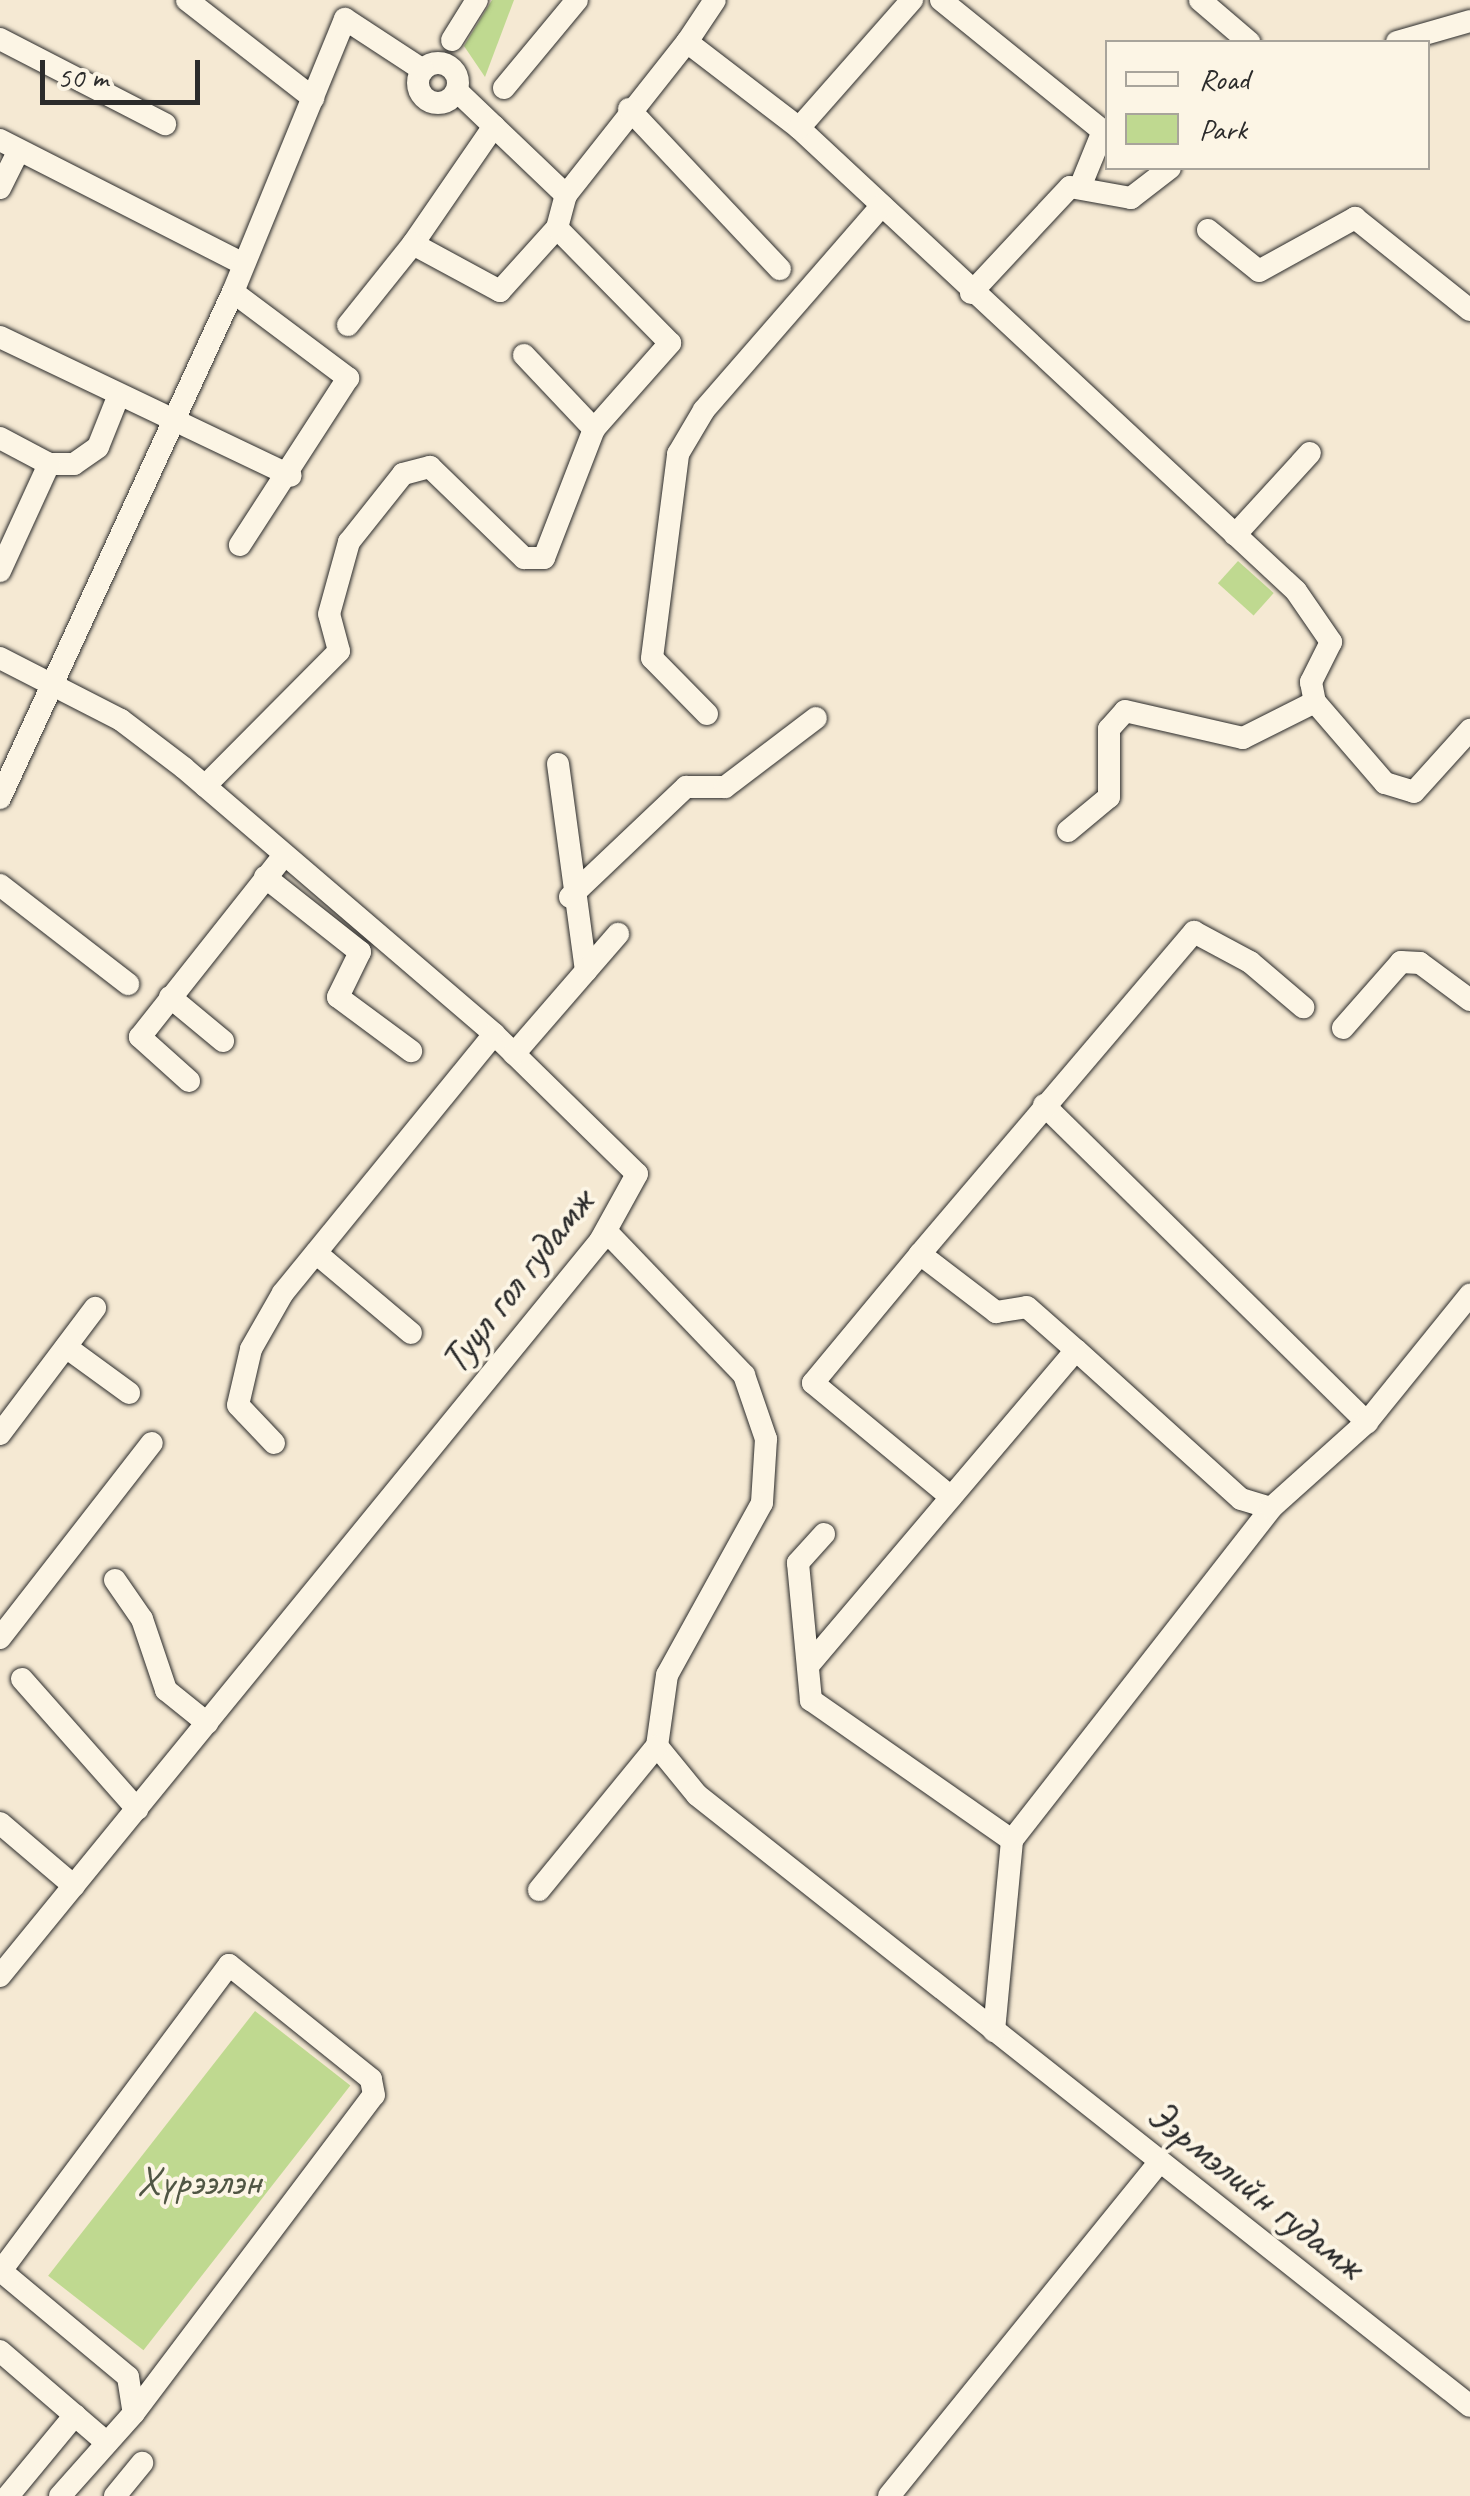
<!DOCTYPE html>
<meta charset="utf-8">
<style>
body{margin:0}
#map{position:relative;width:1470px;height:2496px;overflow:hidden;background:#f5e9d3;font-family:Caveat,sans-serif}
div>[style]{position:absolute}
.green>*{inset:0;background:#bfd990;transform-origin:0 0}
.roads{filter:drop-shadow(0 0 2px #2b2b2b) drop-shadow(0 0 2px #2b2b2b)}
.minor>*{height:22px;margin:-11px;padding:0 11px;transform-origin:11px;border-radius:11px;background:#fcf5e5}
.minor>.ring{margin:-11px;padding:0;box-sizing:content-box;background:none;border:22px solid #fcf5e5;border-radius:50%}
span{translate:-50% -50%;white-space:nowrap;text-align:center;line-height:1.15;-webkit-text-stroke:8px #fcf5e5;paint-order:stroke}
.street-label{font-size:42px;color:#2b2b2b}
.park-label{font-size:42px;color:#505644}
.legend{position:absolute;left:1105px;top:40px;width:325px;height:130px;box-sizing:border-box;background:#fcf5e5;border:2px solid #a8a49b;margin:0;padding:12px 18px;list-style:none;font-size:30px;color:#2b2b2b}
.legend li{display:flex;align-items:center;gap:20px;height:50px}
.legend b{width:50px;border:2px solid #a8a49b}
.scale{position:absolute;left:40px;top:60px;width:160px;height:45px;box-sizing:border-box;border:5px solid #2b2b2b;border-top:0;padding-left:12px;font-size:30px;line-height:35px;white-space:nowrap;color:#2b2b2b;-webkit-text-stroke:8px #fcf5e5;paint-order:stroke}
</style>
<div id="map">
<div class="green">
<div style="clip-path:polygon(492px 0,514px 0,485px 77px,464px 46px)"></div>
<div style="left:1238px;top:561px;width:48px;height:30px;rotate:42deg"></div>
<div style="left:255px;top:2011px;width:121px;height:336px;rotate:38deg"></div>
</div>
<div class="roads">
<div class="minor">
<div style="left:187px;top:0;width:160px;rotate:37.9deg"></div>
<div style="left:941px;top:0;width:208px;rotate:39deg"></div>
<div style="left:1103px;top:131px;width:58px;rotate:112.2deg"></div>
<div style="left:1200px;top:0;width:65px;rotate:40.6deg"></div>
<div style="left:0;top:39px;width:186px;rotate:27.3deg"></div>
<div style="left:452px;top:40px;width:47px;rotate:-58deg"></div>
<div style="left:687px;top:42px;width:50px;rotate:-56.3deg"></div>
<div style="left:1397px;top:42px;width:76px;rotate:-16deg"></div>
<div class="ring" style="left:418px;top:63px;width:18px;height:18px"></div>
<div style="left:504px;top:88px;width:114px;rotate:-50.3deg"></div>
<div style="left:457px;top:91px;width:151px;rotate:43.7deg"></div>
<div style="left:566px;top:195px;width:195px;rotate:-51.7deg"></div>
<div style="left:687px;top:42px;width:141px;rotate:37.5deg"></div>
<div style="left:799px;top:128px;width:679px;rotate:42.97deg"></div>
<div style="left:1296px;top:591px;width:62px;rotate:55.5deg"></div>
<div style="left:1331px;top:642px;width:45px;rotate:116.6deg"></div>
<div style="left:1311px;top:682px;width:20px;rotate:79deg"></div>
<div style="left:1315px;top:702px;width:107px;rotate:49.2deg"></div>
<div style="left:1385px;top:783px;width:30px;rotate:17deg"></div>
<div style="left:1414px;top:792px;width:84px;rotate:-47.9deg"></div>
<div style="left:629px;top:109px;width:220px;rotate:46.7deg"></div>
<div style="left:494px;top:126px;width:143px;rotate:124.5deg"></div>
<div style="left:413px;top:244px;width:99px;rotate:28.4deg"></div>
<div style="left:500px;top:291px;width:85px;rotate:-47.9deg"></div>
<div style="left:799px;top:128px;width:171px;rotate:-48.6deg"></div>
<div style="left:0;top:140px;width:268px;rotate:27deg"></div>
<div style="left:0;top:188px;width:42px;rotate:-63.4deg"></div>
<div style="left:1208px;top:230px;width:65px;rotate:38.8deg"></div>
<div style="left:1259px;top:271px;width:110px;rotate:-28.9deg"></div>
<div style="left:1355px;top:218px;width:147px;rotate:38.7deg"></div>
<div style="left:233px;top:292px;width:144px;rotate:36.8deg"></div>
<div style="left:348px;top:378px;width:199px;rotate:122.9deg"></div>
<div style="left:971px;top:293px;width:145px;rotate:-47deg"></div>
<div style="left:1070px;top:187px;width:62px;rotate:10.2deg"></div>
<div style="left:1131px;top:198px;width:49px;rotate:-37.6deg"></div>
<div style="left:348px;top:325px;width:104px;rotate:-51.3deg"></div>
<div style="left:0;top:337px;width:322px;rotate:25.5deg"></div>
<div style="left:524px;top:355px;width:102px;rotate:46.6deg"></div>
<div style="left:0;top:438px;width:55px;rotate:28deg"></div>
<div style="left:49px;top:464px;width:25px"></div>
<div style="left:74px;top:464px;width:29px;rotate:-35deg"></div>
<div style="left:98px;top:447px;width:54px;rotate:-68.2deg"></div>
<div style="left:1235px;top:535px;width:111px;rotate:-47.6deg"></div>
<div style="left:0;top:571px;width:118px;rotate:-65.4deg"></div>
<div style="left:0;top:658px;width:136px;rotate:27.1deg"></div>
<div style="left:121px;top:720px;width:79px;rotate:37.3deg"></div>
<div style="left:184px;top:768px;width:408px;rotate:40.6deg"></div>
<div style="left:494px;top:1034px;width:200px;rotate:44.4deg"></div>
<div style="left:637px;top:1174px;width:77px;rotate:118.9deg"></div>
<div style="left:600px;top:1241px;width:949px;rotate:129.23deg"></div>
<div style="left:707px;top:714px;width:78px;rotate:-134.5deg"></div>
<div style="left:652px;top:658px;width:206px;rotate:-82.7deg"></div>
<div style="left:678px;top:454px;width:51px;rotate:-59.4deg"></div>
<div style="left:704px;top:410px;width:271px;rotate:-49deg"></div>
<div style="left:558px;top:764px;width:209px;rotate:82.3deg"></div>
<div style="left:205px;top:786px;width:190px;rotate:-45.2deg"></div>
<div style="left:339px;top:651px;width:38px;rotate:-105deg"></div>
<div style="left:329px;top:614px;width:75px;rotate:-74.5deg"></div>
<div style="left:349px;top:542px;width:87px;rotate:-51.5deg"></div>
<div style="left:403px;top:474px;width:28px;rotate:-15deg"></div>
<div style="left:430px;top:467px;width:131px;rotate:44.1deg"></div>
<div style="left:524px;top:558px;width:20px"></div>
<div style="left:544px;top:558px;width:138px;rotate:-68.8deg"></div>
<div style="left:594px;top:429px;width:115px;rotate:-48.5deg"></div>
<div style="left:670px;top:343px;width:161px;rotate:-134.5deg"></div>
<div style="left:557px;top:228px;width:34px;rotate:-75deg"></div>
<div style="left:0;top:798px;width:557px;rotate:-65.28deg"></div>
<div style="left:233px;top:292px;width:295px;rotate:-67.7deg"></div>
<div style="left:345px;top:19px;width:93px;rotate:33.2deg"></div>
<div style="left:1068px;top:831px;width:53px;rotate:-39.7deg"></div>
<div style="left:1109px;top:797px;width:68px;rotate:-90deg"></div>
<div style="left:1109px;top:729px;width:24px;rotate:-48deg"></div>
<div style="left:1125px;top:711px;width:121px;rotate:12.9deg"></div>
<div style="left:1243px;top:738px;width:80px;rotate:-26.6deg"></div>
<div style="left:265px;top:877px;width:121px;rotate:38.3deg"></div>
<div style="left:360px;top:952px;width:50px;rotate:116.1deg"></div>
<div style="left:338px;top:997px;width:91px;rotate:36.5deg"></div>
<div style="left:0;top:885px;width:162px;rotate:37.7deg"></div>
<div style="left:570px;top:897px;width:160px;rotate:-43.5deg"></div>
<div style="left:686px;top:787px;width:39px"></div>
<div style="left:725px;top:787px;width:114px;rotate:-37.2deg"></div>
<div style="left:170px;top:997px;width:69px;rotate:39.7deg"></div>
<div style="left:1343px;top:1028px;width:88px;rotate:-48.7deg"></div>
<div style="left:1401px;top:962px;width:19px;rotate:3deg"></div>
<div style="left:1420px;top:963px;width:62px;rotate:36.5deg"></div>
<div style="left:514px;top:1054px;width:159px;rotate:-49.1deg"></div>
<div style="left:189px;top:1081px;width:66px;rotate:-138.1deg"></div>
<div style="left:140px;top:1037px;width:232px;rotate:-51.6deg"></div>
<div style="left:1044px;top:1105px;width:453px;rotate:44.5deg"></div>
<div style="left:607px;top:1232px;width:198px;rotate:46.2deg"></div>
<div style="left:744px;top:1375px;width:68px;rotate:71deg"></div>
<div style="left:766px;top:1439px;width:64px;rotate:93.6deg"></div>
<div style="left:762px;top:1503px;width:196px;rotate:118.9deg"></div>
<div style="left:667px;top:1675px;width:72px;rotate:98deg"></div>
<div style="left:657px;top:1746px;width:63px;rotate:50.8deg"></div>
<div style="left:697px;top:1795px;width:985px;rotate:38.32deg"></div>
<div style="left:316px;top:1253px;width:124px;rotate:40.1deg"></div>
<div style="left:920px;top:1254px;width:423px;rotate:-49.6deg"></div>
<div style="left:1194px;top:932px;width:64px;rotate:28.2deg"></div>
<div style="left:1250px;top:962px;width:70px;rotate:40.3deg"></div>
<div style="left:66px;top:1347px;width:78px;rotate:36.1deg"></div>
<div style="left:0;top:1434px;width:158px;rotate:-53deg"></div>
<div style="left:274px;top:1443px;width:52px;rotate:-133.5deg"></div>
<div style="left:238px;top:1405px;width:57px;rotate:-76.9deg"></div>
<div style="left:251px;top:1349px;width:64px;rotate:-60.3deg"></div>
<div style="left:283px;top:1293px;width:334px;rotate:-50.8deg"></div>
<div style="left:951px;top:1497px;width:179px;rotate:-140.4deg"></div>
<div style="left:813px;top:1383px;width:168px;rotate:-50.3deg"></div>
<div style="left:920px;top:1254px;width:96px;rotate:37.3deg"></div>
<div style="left:996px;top:1312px;width:31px;rotate:-9deg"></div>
<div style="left:1027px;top:1307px;width:65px;rotate:41.3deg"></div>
<div style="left:824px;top:1534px;width:39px;rotate:132deg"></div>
<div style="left:798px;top:1563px;width:138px;rotate:84.6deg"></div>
<div style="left:811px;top:1700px;width:245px;rotate:34.9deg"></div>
<div style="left:115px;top:1580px;width:47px;rotate:55.3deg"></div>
<div style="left:142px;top:1619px;width:75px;rotate:71.3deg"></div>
<div style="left:166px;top:1690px;width:53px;rotate:38.8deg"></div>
<div style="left:0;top:1638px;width:247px;rotate:-52.1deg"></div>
<div style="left:808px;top:1666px;width:414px;rotate:-49.7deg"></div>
<div style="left:1076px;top:1350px;width:222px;rotate:42.1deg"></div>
<div style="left:1241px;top:1499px;width:31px;rotate:17deg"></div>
<div style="left:22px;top:1679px;width:174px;rotate:48.5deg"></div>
<div style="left:0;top:1823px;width:97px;rotate:40.4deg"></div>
<div style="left:539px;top:1890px;width:186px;rotate:-50.7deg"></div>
<div style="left:994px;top:2031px;width:192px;rotate:-84.6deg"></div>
<div style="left:1012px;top:1840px;width:421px;rotate:-52deg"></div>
<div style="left:1271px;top:1508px;width:129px;rotate:-41.9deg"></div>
<div style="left:1367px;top:1422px;width:164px;rotate:-51deg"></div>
<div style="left:0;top:2351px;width:141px;rotate:40.7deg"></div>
<div style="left:8px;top:2496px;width:105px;rotate:-50.4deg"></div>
<div style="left:60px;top:2496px;width:111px;rotate:-48.3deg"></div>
<div style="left:134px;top:2413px;width:398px;rotate:-53deg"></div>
<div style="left:374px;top:2095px;width:16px;rotate:-101deg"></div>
<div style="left:371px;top:2079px;width:182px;rotate:-141.2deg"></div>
<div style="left:229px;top:1965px;width:382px;rotate:126.7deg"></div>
<div style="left:1px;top:2271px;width:165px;rotate:39.8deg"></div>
<div style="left:128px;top:2377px;width:36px;rotate:81deg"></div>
<div style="left:115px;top:2496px;width:43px;rotate:-50.7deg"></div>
<div style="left:889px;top:2496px;width:429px;rotate:-51deg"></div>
</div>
</div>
<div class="street-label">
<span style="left:517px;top:1281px;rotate:-52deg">Туул гол гудамж</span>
<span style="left:1255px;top:2190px;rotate:38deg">Ээрмэлийн гудамж</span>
</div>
<div class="park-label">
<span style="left:199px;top:2181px">Хүрээлэн</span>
</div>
<ul class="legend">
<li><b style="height:12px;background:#fcf5e5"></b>Road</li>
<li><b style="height:28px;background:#bfd990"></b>Park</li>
</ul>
<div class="scale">50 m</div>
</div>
